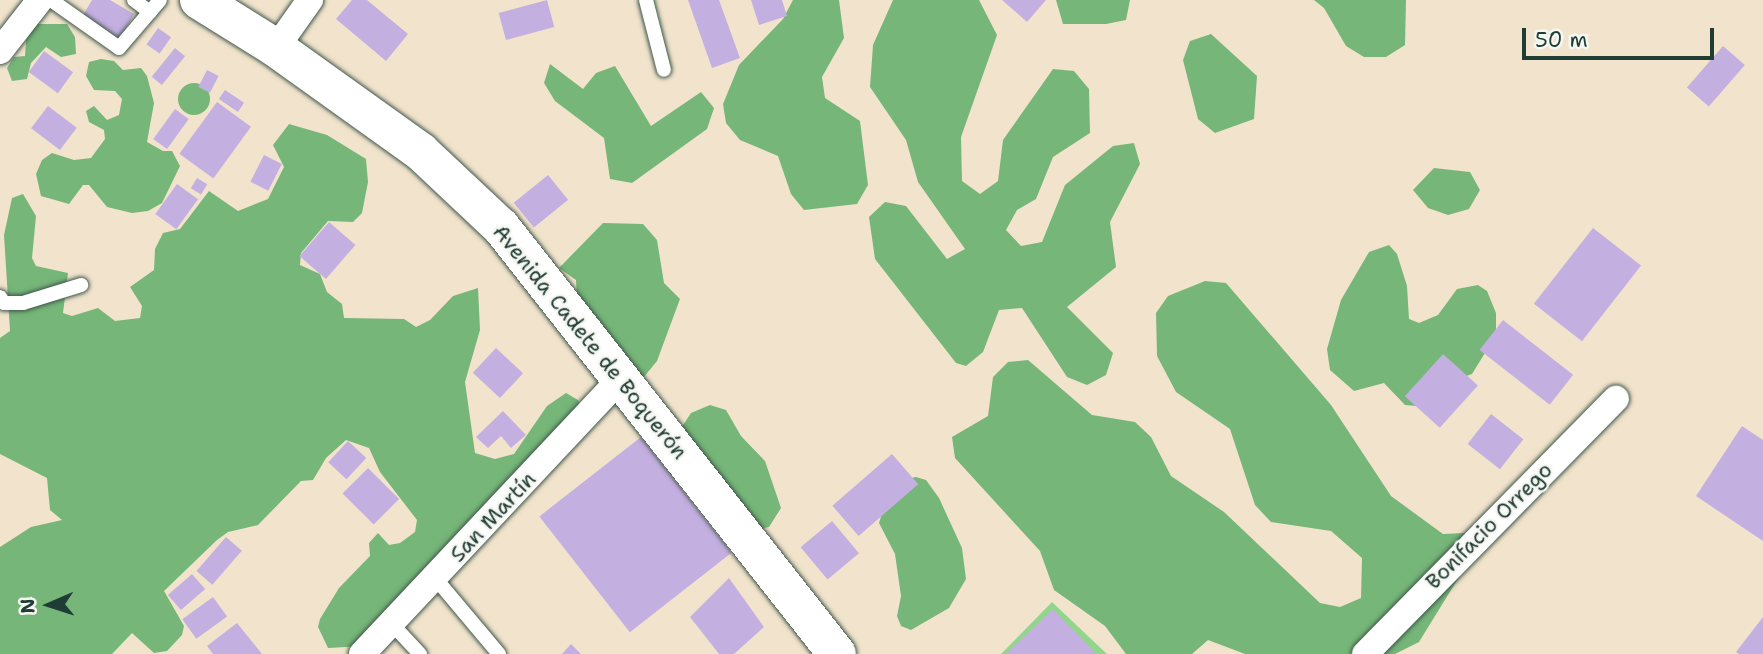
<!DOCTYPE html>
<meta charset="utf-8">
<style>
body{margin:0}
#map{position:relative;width:1763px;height:654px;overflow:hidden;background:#f2e4cc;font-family:"Shantell Sans",sans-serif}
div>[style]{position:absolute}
.green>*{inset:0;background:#93d58d}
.forest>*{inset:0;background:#76b678}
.round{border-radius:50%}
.building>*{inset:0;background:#c4afe1;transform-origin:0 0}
.roads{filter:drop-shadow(0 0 2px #3f564b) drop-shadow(0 0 2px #3f564b)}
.lane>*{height:14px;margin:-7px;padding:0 7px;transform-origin:7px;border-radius:7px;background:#fff}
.street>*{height:26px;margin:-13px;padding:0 13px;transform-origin:13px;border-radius:13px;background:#fff}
.secondary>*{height:38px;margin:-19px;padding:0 19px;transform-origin:19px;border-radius:19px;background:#fff}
span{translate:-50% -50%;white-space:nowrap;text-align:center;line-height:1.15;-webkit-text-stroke:5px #f6f6f2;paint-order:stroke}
.street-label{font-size:21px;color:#1f3d34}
.north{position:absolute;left:14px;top:570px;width:70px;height:70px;-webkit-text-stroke:5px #f6f6f2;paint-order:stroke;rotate:267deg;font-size:19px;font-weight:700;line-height:28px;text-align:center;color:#1f3d34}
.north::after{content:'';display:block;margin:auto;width:24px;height:32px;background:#1f3d34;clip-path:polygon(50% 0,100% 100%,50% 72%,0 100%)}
.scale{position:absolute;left:1522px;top:28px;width:192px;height:32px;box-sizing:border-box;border:4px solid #1f3d34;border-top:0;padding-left:9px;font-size:21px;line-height:24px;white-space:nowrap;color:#1f3d34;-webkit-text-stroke:5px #f6f6f2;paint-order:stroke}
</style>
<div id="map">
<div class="green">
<div style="clip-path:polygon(1052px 602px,1107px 654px,1001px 654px)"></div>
</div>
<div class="forest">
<div style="clip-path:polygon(793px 0,839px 0,844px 38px,822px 77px,825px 98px,860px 121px,868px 185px,857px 204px,804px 210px,791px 194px,778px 156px,740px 140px,726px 123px,723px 104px,739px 65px,783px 19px)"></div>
<div style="clip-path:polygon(893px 0,979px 0,997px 35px,961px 137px,962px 181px,980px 194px,998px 181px,1003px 140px,1053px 69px,1074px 71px,1089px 89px,1090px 133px,1053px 157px,1036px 199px,1017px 210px,1006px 230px,1021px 246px,1042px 242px,1065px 185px,1113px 146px,1134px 143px,1140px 164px,1110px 222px,1116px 267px,1067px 307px,1113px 353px,1106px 375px,1087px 385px,1067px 377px,1022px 308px,999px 310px,983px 352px,966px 366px,956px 363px,875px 259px,869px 217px,885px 202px,906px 206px,947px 259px,965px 249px,918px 182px,906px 140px,870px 87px,873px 45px)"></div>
<div style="clip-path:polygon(1056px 0,1130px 0,1126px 20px,1106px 24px,1063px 24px)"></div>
<div style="clip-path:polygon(1314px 0,1406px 0,1405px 45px,1386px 57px,1364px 57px,1346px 46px,1324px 8px)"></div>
<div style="clip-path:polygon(37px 24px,67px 24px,75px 37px,76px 54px,61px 57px,46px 47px,31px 63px,27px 79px,12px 81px,7px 68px,14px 57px,25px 56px,26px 40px)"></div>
<div style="clip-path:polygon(1211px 34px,1257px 76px,1254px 119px,1215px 133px,1198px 119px,1183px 60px,1190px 41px)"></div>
<div style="clip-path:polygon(101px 59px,114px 61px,123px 70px,141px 68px,147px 76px,154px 103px,147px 142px,163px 151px,172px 151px,180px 166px,162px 203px,148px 211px,132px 213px,107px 207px,89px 185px,83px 185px,69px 204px,41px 196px,36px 174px,42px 160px,52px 153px,74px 160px,91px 158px,105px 139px,104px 130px,89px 122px,86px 111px,94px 106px,107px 120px,119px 115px,122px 99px,115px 91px,94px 90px,86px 76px,89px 62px)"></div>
<div style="clip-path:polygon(550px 64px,583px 89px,596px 73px,615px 66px,651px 126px,701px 92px,714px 108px,707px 129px,632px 183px,610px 179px,604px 138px,555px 101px,544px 83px)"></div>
<div class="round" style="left:178px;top:83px;width:32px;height:32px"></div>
<div style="clip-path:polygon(289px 124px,327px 135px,366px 159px,368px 182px,362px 213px,353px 222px,328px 221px,301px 253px,300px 265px,320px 274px,327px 292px,342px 304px,344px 318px,404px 319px,416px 327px,430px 320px,453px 296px,478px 288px,480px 330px,465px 382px,475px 453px,495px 459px,514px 454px,547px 406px,566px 393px,578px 400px,581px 408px,364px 646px,328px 648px,318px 627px,320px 619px,339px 588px,370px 556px,369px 543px,378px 533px,389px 545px,400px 543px,415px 532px,417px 520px,380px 472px,369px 448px,346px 440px,326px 458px,313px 480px,301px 481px,258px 525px,228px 532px,217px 540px,164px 591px,184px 626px,182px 635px,167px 651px,154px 653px,132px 633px,112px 654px,0 654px,0 547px,31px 527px,62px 520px,50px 510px,47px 478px,0 454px,0 338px,10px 331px,4px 235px,12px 198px,23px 194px,36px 216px,32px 258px,36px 266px,68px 273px,63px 313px,72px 316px,98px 308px,115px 321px,140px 318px,142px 306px,130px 287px,154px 270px,155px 249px,163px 233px,180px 229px,209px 191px,238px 211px,268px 199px,284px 167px,273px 145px)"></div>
<div style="clip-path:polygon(1434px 168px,1470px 172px,1480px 190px,1469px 209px,1448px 215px,1428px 208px,1413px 190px)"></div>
<div style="clip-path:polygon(603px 223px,643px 224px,657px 240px,664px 283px,680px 299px,657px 361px,643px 378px,579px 336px,576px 280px,559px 268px)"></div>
<div style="clip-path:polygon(1389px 245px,1397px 254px,1407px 286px,1409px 319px,1419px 323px,1438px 315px,1457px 289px,1478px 285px,1487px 291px,1496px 313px,1496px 335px,1472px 374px,1442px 385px,1417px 406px,1405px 405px,1384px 383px,1354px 391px,1330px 370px,1327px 349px,1341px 300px,1369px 252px)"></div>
<div style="clip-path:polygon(1205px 281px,1226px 283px,1331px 405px,1391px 496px,1443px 534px,1465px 533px,1475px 551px,1419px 642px,1395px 654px,1245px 654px,1208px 640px,1192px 654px,1126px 654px,1105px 626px,1054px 590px,1040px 551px,955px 458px,952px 437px,988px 416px,993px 377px,1008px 362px,1028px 360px,1092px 415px,1135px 422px,1151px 437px,1171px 476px,1224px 512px,1320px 603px,1340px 607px,1361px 598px,1362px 558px,1331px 531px,1271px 522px,1255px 505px,1230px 429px,1176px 392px,1157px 356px,1156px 313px,1168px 296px)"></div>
<div style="clip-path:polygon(710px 405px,726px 410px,741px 436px,765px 461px,781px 508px,769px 527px,759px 529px,679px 431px,691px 413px)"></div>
<div style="clip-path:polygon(916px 477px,926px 480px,939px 498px,962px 548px,966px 579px,949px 608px,911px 630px,901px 626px,897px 616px,901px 596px,895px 554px,879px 523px,885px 504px,906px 479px)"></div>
</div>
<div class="building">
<div style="clip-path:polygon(92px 0,110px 0,134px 14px,120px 39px,82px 17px)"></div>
<div style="clip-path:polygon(352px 0,367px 0,408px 34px,386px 61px,336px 19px)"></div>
<div style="left:547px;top:0;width:28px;height:50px;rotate:75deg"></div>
<div style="clip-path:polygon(688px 0,719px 0,740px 58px,712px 68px)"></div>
<div style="clip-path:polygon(751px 0,782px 0,787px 16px,759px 25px)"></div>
<div style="clip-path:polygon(1002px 0,1046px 0,1027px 22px)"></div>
<div style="left:158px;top:28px;width:16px;height:20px;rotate:35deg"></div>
<div style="left:1723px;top:46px;width:29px;height:55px;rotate:41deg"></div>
<div style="left:175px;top:48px;width:13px;height:37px;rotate:39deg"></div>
<div style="left:44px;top:51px;width:36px;height:26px;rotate:36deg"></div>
<div style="left:207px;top:70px;width:13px;height:19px;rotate:27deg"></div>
<div style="left:225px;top:90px;width:23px;height:11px;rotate:34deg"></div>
<div style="left:217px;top:102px;width:42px;height:64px;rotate:36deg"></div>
<div style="left:48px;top:106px;width:36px;height:28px;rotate:37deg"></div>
<div style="left:175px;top:109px;width:17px;height:37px;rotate:36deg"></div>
<div style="left:264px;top:155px;width:20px;height:30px;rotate:27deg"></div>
<div style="left:548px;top:175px;width:32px;height:44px;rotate:51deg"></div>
<div style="left:197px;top:178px;width:12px;height:12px;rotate:31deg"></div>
<div style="left:177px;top:184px;width:26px;height:37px;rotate:36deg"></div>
<div style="left:329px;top:222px;width:35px;height:45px;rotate:41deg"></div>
<div style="left:1593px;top:228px;width:61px;height:96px;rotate:38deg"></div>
<div style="left:1503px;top:320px;width:89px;height:38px;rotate:38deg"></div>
<div style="left:496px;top:348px;width:37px;height:34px;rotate:43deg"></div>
<div style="left:1443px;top:354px;width:47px;height:57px;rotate:42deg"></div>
<div style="clip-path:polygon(503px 411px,526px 435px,511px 448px,501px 436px,488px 448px,476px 437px)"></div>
<div style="left:1491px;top:414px;width:41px;height:38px;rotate:38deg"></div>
<div style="clip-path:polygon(1742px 426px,1763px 440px,1763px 541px,1696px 496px)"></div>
<div style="left:641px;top:437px;width:147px;height:129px;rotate:52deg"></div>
<div style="left:348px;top:441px;width:25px;height:29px;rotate:43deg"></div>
<div style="left:892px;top:454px;width:40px;height:79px;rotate:49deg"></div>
<div style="left:368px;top:468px;width:44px;height:36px;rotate:45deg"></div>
<div style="left:832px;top:521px;width:42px;height:41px;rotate:50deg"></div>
<div style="left:226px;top:537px;width:21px;height:45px;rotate:41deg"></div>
<div style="left:192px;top:574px;width:20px;height:32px;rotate:49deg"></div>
<div style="clip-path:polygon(729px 578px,764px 627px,734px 654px,719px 654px,690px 617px)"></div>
<div style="left:213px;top:597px;width:24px;height:38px;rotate:54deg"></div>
<div style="clip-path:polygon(1053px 609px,1096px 654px,1006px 654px)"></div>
<div style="clip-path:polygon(1763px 617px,1763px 654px,1739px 654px,1736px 652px)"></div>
<div style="clip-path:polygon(237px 623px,262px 654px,213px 654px,207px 646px)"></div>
<div style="clip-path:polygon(571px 644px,581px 654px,562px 654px)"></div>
</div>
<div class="roads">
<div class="lane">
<div style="left:51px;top:0;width:83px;rotate:35.2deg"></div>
<div style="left:119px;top:48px;width:63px;rotate:-49.5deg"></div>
<div style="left:134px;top:0;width:20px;rotate:37deg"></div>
<div style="left:646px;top:0;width:72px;rotate:75.6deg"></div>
<div style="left:0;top:297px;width:7px;rotate:56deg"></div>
<div style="left:4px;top:303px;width:19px"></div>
<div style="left:23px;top:303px;width:61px;rotate:-17.2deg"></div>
<div style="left:436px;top:579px;width:98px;rotate:50deg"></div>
<div style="left:392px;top:624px;width:41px;rotate:47deg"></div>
</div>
<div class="street">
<div style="left:276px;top:48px;width:59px;rotate:-54.7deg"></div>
<div style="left:0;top:51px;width:65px;rotate:-51.9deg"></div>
<div style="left:362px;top:654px;width:378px;rotate:-46.8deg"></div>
<div style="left:1365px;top:654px;width:358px;rotate:-45.5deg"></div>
</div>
<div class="secondary">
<div style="left:199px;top:0;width:91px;rotate:31.9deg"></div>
<div style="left:276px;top:48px;width:178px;rotate:35.6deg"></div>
<div style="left:421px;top:152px;width:110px;rotate:43.2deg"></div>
<div style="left:501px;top:227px;width:543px;rotate:51.8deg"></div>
</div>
</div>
<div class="street-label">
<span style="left:590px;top:342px;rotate:51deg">Avenida Cadete de Boquerón</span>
<span style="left:493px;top:517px;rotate:-47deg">San Martín</span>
<span style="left:1489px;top:526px;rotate:-45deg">Bonifacio Orrego</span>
</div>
<div class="north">N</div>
<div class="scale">50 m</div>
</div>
